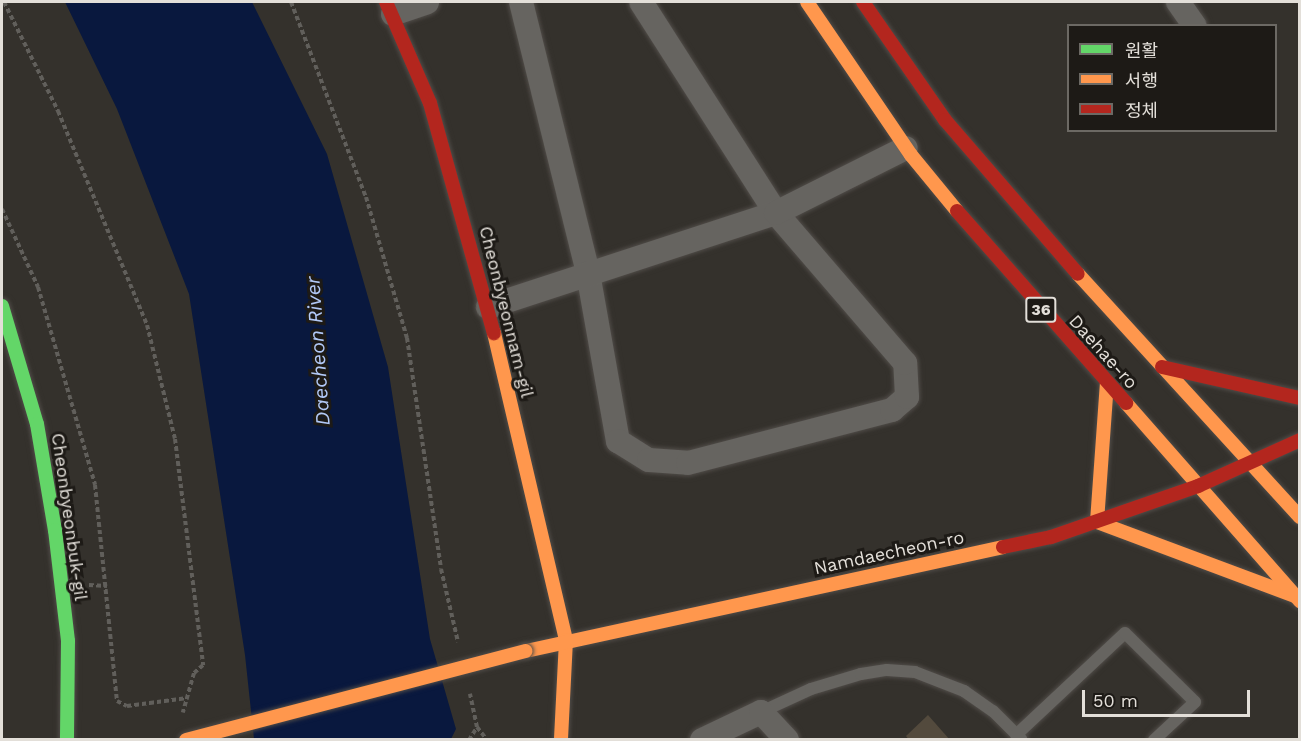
<!DOCTYPE html>
<meta charset="utf-8">
<style>
body{margin:0}
#map{position:relative;width:1301px;height:741px;overflow:hidden;background:#34312c;font-family:"Work Sans","Noto Sans KR",sans-serif}
div>[style]{position:absolute}
.water>*{inset:0;background:#09183e}
.building>*{inset:0;background:#534a3d}
.path>*{height:4px;margin-top:-2px;transform-origin:0;background:repeating-linear-gradient(90deg,#615f5b 0 4.5px,transparent 0 7.5px)}
.roads{filter:drop-shadow(0 0 2px #504c48) drop-shadow(0 0 2px #504c48)}
.lane>*{height:12px;margin:-6px;padding:0 6px;transform-origin:6px;border-radius:6px;background:#666460}
.street>*{height:24px;margin:-12px;padding:0 12px;transform-origin:12px;border-radius:12px;background:#666460}
.fast>*{height:14px;margin:-7px;padding:0 7px;transform-origin:7px;border-radius:7px;background:#63d668}
.slow>*{height:14px;margin:-7px;padding:0 7px;transform-origin:7px;border-radius:7px;background:#ff974d}
.jam>*{height:14px;margin:-7px;padding:0 7px;transform-origin:7px;border-radius:7px;background:#b3261e}
.bridges{filter:drop-shadow(0 0 2px #504c48) drop-shadow(0 0 2px #504c48)}
.slow-bridge>*{height:14px;margin:-7px;padding:0 7px;transform-origin:7px;border-radius:7px;background:#ff974d}
span{translate:-50% -50%;white-space:nowrap;text-align:center;line-height:1.15;-webkit-text-stroke:6px #1d1a16;paint-order:stroke}
.shield-label span{padding:2px 4px;background:#1d1a16;border:2px solid;border-radius:4px;-webkit-text-stroke-width:0}
.shield-label{font-size:16px;color:#e3dfd9;font-weight:700}
.street-label{font-size:18px;color:#e3dfd9}
.water-label{font-size:20px;color:#b1c8f6;font-style:italic}
.frame{position:absolute;inset:0;border:3px solid #e3dfd9;pointer-events:none}
.legend{position:absolute;left:1067px;top:24px;width:210px;height:108px;box-sizing:border-box;background:#1d1a16;border:2px solid #6c6964;margin:0;padding:8px 10px;list-style:none;font-size:18px;color:#e3dfd9}
.legend li{display:flex;align-items:center;gap:12px;height:30px}
.legend b{width:30px;border:2px solid #6c6964}
.scale{position:absolute;left:1082px;top:690px;width:168px;height:27px;box-sizing:border-box;border:3px solid #e3dfd9;border-top:0;padding-left:8px;font-size:18px;line-height:21px;white-space:nowrap;color:#e3dfd9;-webkit-text-stroke:4px #1d1a16;paint-order:stroke}
</style>
<div id="map">
<div class="water">
<div style="clip-path:polygon(65px 2px,252px 2px,327px 154px,388px 367px,430px 639px,456px 729px,451px 739px,254px 739px,245px 655px,189px 294px,117px 109px)"></div>
</div>
<div class="building">
<div style="clip-path:polygon(928px 715px,950px 740px,909px 740px,906px 736px)"></div>
</div>
<div class="path">
<div style="left:4px;top:2px;width:122px;rotate:63.6deg"></div>
<div style="left:58px;top:111px;width:232px;rotate:67.4deg"></div>
<div style="left:147px;top:325px;width:117px;rotate:76.2deg"></div>
<div style="left:175px;top:439px;width:228px;rotate:82.9deg"></div>
<div style="left:203px;top:665px;width:12px;rotate:138deg"></div>
<div style="left:194px;top:673px;width:41px;rotate:105.8deg"></div>
<div style="left:291px;top:2px;width:209px;rotate:69deg"></div>
<div style="left:366px;top:197px;width:147px;rotate:73.8deg"></div>
<div style="left:407px;top:338px;width:233px;rotate:81.6deg"></div>
<div style="left:441px;top:569px;width:75px;rotate:76.9deg"></div>
<div style="left:2px;top:209px;width:86px;rotate:65.2deg"></div>
<div style="left:38px;top:287px;width:206px;rotate:73.9deg"></div>
<div style="left:95px;top:485px;width:217px;rotate:84.2deg"></div>
<div style="left:117px;top:701px;width:11px;rotate:27deg"></div>
<div style="left:127px;top:706px;width:61px;rotate:-7.6deg"></div>
<div style="left:89px;top:585px;width:18px;rotate:3deg"></div>
<div style="left:477px;top:727px;width:16px;rotate:52deg"></div>
<div style="left:469px;top:740px;width:15px;rotate:-58deg"></div>
<div style="left:477px;top:727px;width:34px;rotate:-102deg"></div>
</div>
<div class="roads">
<div class="lane">
<div style="left:761px;top:712px;width:55px;rotate:-24.7deg"></div>
<div style="left:811px;top:689px;width:52px;rotate:-16.7deg"></div>
<div style="left:861px;top:674px;width:26px;rotate:-9deg"></div>
<div style="left:887px;top:670px;width:28px;rotate:4deg"></div>
<div style="left:915px;top:672px;width:53px;rotate:21.2deg"></div>
<div style="left:964px;top:691px;width:35px;rotate:35deg"></div>
<div style="left:993px;top:711px;width:40px;rotate:45deg"></div>
<div style="left:1016px;top:735px;width:149px;rotate:-43.1deg"></div>
<div style="left:1125px;top:633px;width:98px;rotate:44.6deg"></div>
<div style="left:1195px;top:702px;width:56px;rotate:137.2deg"></div>
</div>
<div class="street">
<div style="left:521px;top:2px;width:279px;rotate:76.1deg"></div>
<div style="left:588px;top:273px;width:171px;rotate:79.9deg"></div>
<div style="left:618px;top:441px;width:36px;rotate:32deg"></div>
<div style="left:649px;top:460px;width:39px;rotate:4deg"></div>
<div style="left:688px;top:463px;width:211px;rotate:-14.6deg"></div>
<div style="left:892px;top:410px;width:20px;rotate:-41deg"></div>
<div style="left:907px;top:397px;width:34px;rotate:-93deg"></div>
<div style="left:905px;top:363px;width:198px;rotate:-130.7deg"></div>
<div style="left:776px;top:213px;width:250px;rotate:-122.6deg"></div>
<div style="left:1178px;top:2px;width:29px;rotate:55deg"></div>
<div style="left:393px;top:14px;width:36px;rotate:-19deg"></div>
<div style="left:488px;top:307px;width:303px;rotate:-18.1deg"></div>
<div style="left:776px;top:213px;width:145px;rotate:-26.6deg"></div>
<div style="left:702px;top:740px;width:65px;rotate:-25.4deg"></div>
<div style="left:761px;top:712px;width:38px;rotate:47deg"></div>
</div>
<div class="fast">
<div style="left:2px;top:306px;width:123px;rotate:73.5deg"></div>
<div style="left:37px;top:424px;width:108px;rotate:80.4deg"></div>
<div style="left:55px;top:530px;width:112px;rotate:83.3deg"></div>
<div style="left:68px;top:641px;width:99px;rotate:90.6deg"></div>
</div>
<div class="slow">
<div style="left:807px;top:2px;width:185px;rotate:55.8deg"></div>
<div style="left:911px;top:155px;width:72px;rotate:50.6deg"></div>
<div style="left:1078px;top:274px;width:329px;rotate:47.6deg"></div>
<div style="left:494px;top:333px;width:315px;rotate:76.8deg"></div>
<div style="left:566px;top:640px;width:100px;rotate:92.9deg"></div>
<div style="left:1107px;top:382px;width:140px;rotate:94.1deg"></div>
<div style="left:1097px;top:522px;width:211px;rotate:20.5deg"></div>
<div style="left:1126px;top:403px;width:264px;rotate:48.7deg"></div>
<div style="left:526px;top:651px;width:488px;rotate:-12.3deg"></div>
</div>
<div class="jam">
<div style="left:386px;top:2px;width:110px;rotate:66.5deg"></div>
<div style="left:430px;top:103px;width:239px;rotate:74.5deg"></div>
<div style="left:863px;top:2px;width:144px;rotate:55.2deg"></div>
<div style="left:945px;top:120px;width:203px;rotate:49.2deg"></div>
<div style="left:957px;top:211px;width:256px;rotate:48.6deg"></div>
<div style="left:1162px;top:367px;width:141px;rotate:12.7deg"></div>
<div style="left:1003px;top:547px;width:49px;rotate:-11.8deg"></div>
<div style="left:1051px;top:537px;width:156px;rotate:-19.1deg"></div>
<div style="left:1198px;top:486px;width:112px;rotate:-24.3deg"></div>
</div>
</div>
<div class="bridges">
<div class="slow-bridge">
<div style="left:186px;top:740px;width:351px;rotate:-14.7deg"></div>
</div>
</div>
<div class="shield-label">
<span style="left:1041px;top:310px">36</span>
</div>
<div class="street-label">
<span style="left:506px;top:312px;rotate:76deg">Cheonbyeonnam-gil</span>
<span style="left:1103px;top:352px;rotate:48deg">Daehae-ro</span>
<span style="left:69px;top:517px;rotate:82deg">Cheonbyeonbuk-gil</span>
<span style="left:889px;top:553px;rotate:-12deg">Namdaecheon-ro</span>
</div>
<div class="water-label">
<span style="left:318px;top:351px;rotate:-94deg">Daecheon River</span>
</div>
<div class="frame"></div>
<ul class="legend">
<li><b style="height:8px;background:#63d668"></b>원활</li>
<li><b style="height:8px;background:#ff974d"></b>서행</li>
<li><b style="height:8px;background:#b3261e"></b>정체</li>
</ul>
<div class="scale">50 m</div>
</div>
